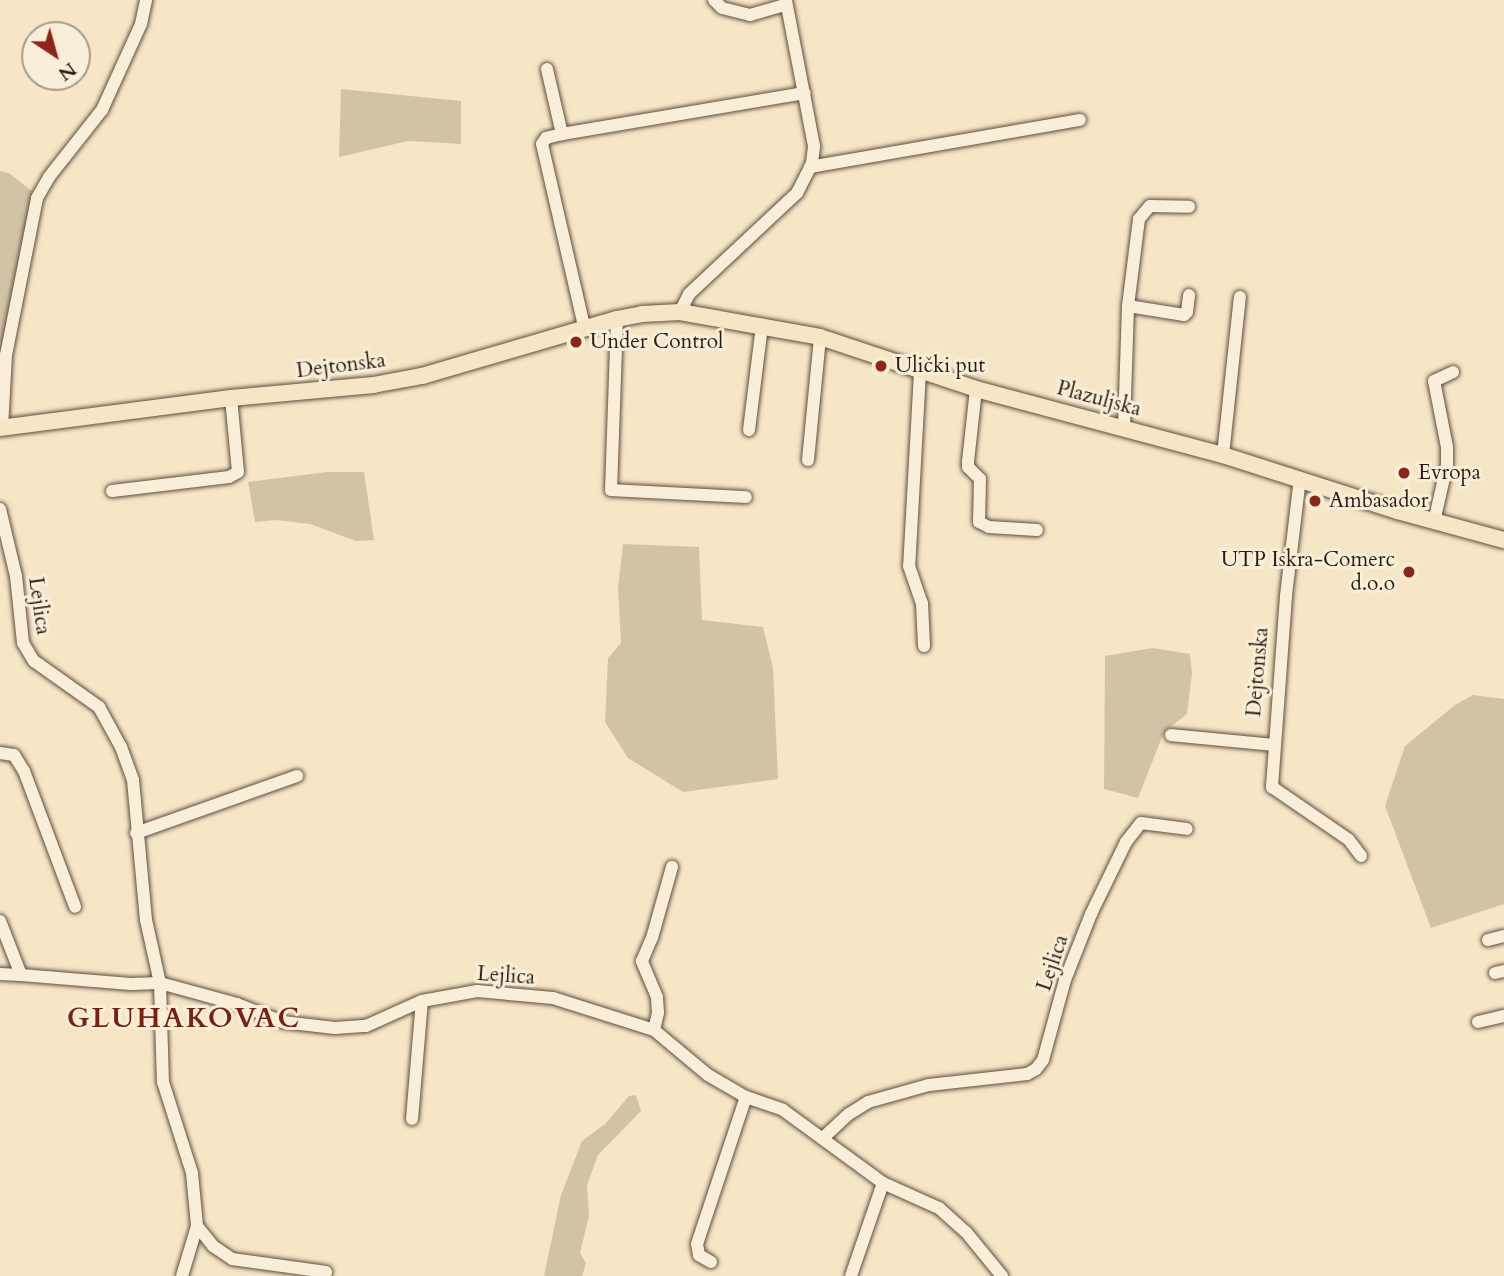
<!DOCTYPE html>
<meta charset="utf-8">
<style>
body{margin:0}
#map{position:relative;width:1504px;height:1276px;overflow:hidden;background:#f6e6c5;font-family:Cardo,serif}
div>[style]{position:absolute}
.green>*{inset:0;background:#d3c3a6}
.roads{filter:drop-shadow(0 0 2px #5e4d3e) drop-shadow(0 0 2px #5e4d3e)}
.minor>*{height:12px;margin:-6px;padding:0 6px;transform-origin:6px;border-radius:6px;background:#f9efd9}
.major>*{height:16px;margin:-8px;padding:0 8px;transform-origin:8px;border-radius:8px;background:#f6e6c5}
.dots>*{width:19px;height:19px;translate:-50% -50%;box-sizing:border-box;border:4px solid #f9efd9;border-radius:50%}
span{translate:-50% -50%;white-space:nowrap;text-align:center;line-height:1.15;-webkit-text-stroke:6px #f9efd9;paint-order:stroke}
.poi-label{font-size:21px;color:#2b1a11}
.left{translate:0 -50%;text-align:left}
.right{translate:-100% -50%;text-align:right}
.street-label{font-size:21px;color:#2b1a11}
.district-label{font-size:28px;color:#7a1f14;font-weight:700;letter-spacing:2px}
.north{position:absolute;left:21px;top:21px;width:70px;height:70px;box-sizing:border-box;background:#f9efd9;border:2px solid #a79a89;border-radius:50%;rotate:144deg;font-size:19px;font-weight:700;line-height:28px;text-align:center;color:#2b1a11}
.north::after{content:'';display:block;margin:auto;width:24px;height:32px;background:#8f2418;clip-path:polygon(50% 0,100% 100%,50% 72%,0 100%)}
</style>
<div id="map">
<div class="green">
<div style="clip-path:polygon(341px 89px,461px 101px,461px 144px,408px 141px,339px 157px)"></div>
<div style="clip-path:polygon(0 171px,9px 173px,34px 193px,0 356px)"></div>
<div style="clip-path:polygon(326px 472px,364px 472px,374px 540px,356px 541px,310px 524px,276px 520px,255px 522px,248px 482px)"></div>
<div style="clip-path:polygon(623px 544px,699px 547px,702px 620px,763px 627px,773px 668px,778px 779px,683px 792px,628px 758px,605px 722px,608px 658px,621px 643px,618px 588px)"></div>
<div style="clip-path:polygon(1153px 648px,1190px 654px,1192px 674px,1187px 714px,1164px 732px,1138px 798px,1104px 789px,1105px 656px)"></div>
<div style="clip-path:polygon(1473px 695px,1504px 699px,1504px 904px,1431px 928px,1385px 806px,1405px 746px,1455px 705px)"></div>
<div style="clip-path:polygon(636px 1095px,641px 1111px,598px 1155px,587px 1185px,589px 1216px,580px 1253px,586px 1263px,582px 1276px,544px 1276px,561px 1195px,582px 1141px,605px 1124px,629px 1096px)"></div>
</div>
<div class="roads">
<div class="minor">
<div style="left:714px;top:0;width:11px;rotate:45deg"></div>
<div style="left:722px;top:8px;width:29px;rotate:14deg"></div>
<div style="left:750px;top:15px;width:37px;rotate:-16deg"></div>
<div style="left:547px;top:69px;width:67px;rotate:77deg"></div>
<div style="left:562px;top:134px;width:16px;rotate:166deg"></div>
<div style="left:546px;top:138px;width:7px;rotate:124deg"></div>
<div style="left:542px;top:144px;width:191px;rotate:77deg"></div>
<div style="left:562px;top:134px;width:246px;rotate:-9.6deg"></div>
<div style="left:810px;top:167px;width:274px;rotate:-9.9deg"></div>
<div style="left:1128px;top:306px;width:57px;rotate:9.1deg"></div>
<div style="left:1184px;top:315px;width:4px;rotate:-45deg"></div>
<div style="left:1187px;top:312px;width:17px;rotate:-83deg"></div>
<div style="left:680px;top:312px;width:20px;rotate:-63deg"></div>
<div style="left:689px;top:294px;width:148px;rotate:-43.1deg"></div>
<div style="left:797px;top:193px;width:34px;rotate:-63deg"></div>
<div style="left:812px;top:163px;width:17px;rotate:-83deg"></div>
<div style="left:814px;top:146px;width:149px;rotate:-100.9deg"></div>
<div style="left:617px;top:319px;width:171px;rotate:92deg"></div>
<div style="left:611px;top:490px;width:135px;rotate:3deg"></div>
<div style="left:920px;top:372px;width:194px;rotate:93.2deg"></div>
<div style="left:909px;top:566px;width:39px;rotate:71deg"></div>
<div style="left:922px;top:603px;width:43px;rotate:87.3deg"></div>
<div style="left:976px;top:389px;width:72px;rotate:96.3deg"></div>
<div style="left:968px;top:461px;width:6px;rotate:90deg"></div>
<div style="left:968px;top:467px;width:17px;rotate:45deg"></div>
<div style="left:980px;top:479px;width:43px;rotate:91.3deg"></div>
<div style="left:979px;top:522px;width:11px;rotate:27deg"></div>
<div style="left:989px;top:527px;width:48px;rotate:3.6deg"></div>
<div style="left:1124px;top:427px;width:121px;rotate:-88.1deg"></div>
<div style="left:1128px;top:306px;width:88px;rotate:-82.8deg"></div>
<div style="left:1139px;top:219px;width:17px;rotate:-50deg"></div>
<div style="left:1150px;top:206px;width:39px;rotate:1deg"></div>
<div style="left:2px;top:428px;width:73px;rotate:-86.9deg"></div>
<div style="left:6px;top:355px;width:160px;rotate:-78.8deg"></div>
<div style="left:37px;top:198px;width:24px;rotate:-60deg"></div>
<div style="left:49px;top:177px;width:85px;rotate:-51.7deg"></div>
<div style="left:102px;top:110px;width:94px;rotate:-65.6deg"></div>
<div style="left:141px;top:24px;width:25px;rotate:-78deg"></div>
<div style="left:749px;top:430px;width:106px;rotate:-82.9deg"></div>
<div style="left:1223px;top:455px;width:159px;rotate:-83.9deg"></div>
<div style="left:808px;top:460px;width:124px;rotate:-84.4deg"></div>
<div style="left:1300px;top:478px;width:119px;rotate:96.8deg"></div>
<div style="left:1286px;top:596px;width:192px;rotate:94.2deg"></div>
<div style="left:1272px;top:787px;width:93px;rotate:34.5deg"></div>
<div style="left:1349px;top:840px;width:20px;rotate:53deg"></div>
<div style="left:112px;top:491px;width:118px;rotate:-6.8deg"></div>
<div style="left:229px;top:477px;width:10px;rotate:-29deg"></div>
<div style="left:238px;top:472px;width:74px;rotate:-95.4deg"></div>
<div style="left:0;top:509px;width:69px;rotate:76.6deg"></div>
<div style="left:16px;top:576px;width:67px;rotate:84deg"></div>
<div style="left:23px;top:643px;width:21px;rotate:59deg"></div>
<div style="left:34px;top:661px;width:80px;rotate:35.3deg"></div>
<div style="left:99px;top:707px;width:46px;rotate:61.2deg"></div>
<div style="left:121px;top:747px;width:35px;rotate:70deg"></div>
<div style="left:133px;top:780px;width:141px;rotate:84.7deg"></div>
<div style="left:146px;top:920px;width:65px;rotate:77.5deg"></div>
<div style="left:160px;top:983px;width:99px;rotate:88.3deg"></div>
<div style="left:163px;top:1082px;width:96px;rotate:72.3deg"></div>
<div style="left:192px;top:1173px;width:53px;rotate:84.6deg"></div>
<div style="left:197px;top:1226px;width:26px;rotate:51deg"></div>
<div style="left:213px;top:1246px;width:23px;rotate:34deg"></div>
<div style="left:232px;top:1259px;width:95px;rotate:7.9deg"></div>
<div style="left:1434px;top:522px;width:58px;rotate:-77.2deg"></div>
<div style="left:1447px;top:465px;width:18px;rotate:-90deg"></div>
<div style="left:1447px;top:447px;width:67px;rotate:-101.1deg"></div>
<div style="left:1434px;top:381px;width:21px;rotate:-25deg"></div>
<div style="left:1171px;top:735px;width:103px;rotate:5.5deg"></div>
<div style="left:0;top:753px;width:14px;rotate:8deg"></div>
<div style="left:14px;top:755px;width:19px;rotate:58deg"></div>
<div style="left:24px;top:771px;width:145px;rotate:69.4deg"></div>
<div style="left:136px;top:833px;width:171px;rotate:-19.5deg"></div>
<div style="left:0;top:921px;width:58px;rotate:68.7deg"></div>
<div style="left:21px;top:975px;width:110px;rotate:4.7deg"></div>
<div style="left:131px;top:984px;width:29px;rotate:-2deg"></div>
<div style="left:160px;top:983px;width:80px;rotate:15.3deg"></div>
<div style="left:237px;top:1004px;width:49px;rotate:21.4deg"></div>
<div style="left:283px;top:1022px;width:52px;rotate:6.6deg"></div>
<div style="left:335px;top:1028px;width:31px;rotate:-4deg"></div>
<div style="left:366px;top:1026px;width:61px;rotate:-24.1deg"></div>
<div style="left:422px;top:1001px;width:56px;rotate:-10.3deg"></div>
<div style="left:477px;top:991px;width:76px;rotate:5.3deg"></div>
<div style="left:553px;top:998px;width:106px;rotate:17.6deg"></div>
<div style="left:654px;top:1030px;width:70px;rotate:39.8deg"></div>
<div style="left:708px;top:1075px;width:44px;rotate:30.1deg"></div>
<div style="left:746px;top:1097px;width:39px;rotate:19deg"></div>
<div style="left:783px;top:1110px;width:124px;rotate:36.1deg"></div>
<div style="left:883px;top:1183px;width:98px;rotate:109deg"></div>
<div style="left:1488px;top:940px;width:16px;rotate:-14deg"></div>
<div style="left:1495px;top:973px;width:9px;rotate:-13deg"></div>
<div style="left:0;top:974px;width:21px;rotate:3deg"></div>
<div style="left:1478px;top:1022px;width:27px;rotate:-13deg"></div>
<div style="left:654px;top:1030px;width:17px;rotate:-77deg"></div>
<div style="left:658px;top:1013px;width:16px;rotate:-94deg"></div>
<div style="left:657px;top:997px;width:39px;rotate:-113deg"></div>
<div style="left:642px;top:961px;width:25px;rotate:-67deg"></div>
<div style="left:652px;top:938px;width:74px;rotate:-74.3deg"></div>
<div style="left:412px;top:1119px;width:118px;rotate:-85.2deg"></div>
<div style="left:824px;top:1137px;width:34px;rotate:-43deg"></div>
<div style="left:849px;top:1114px;width:22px;rotate:-32deg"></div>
<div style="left:868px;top:1102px;width:63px;rotate:-15.6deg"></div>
<div style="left:929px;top:1085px;width:99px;rotate:-6.4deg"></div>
<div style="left:1027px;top:1074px;width:10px;rotate:-29deg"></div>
<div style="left:1036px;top:1069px;width:11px;rotate:-52deg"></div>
<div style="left:1043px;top:1060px;width:83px;rotate:-74.6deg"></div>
<div style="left:1065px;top:980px;width:71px;rotate:-68.5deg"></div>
<div style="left:1091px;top:914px;width:80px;rotate:-64.1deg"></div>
<div style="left:1126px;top:842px;width:24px;rotate:-52deg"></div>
<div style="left:1141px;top:823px;width:46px;rotate:7.4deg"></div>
<div style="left:883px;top:1183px;width:61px;rotate:24.1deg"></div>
<div style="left:939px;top:1208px;width:36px;rotate:42deg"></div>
<div style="left:966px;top:1232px;width:57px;rotate:50.7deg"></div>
<div style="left:711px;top:1262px;width:14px;rotate:-150deg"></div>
<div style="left:699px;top:1255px;width:11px;rotate:-100deg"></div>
<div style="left:697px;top:1244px;width:155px;rotate:-71.6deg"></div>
<div style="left:182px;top:1276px;width:52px;rotate:-73.3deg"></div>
</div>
<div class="major">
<div style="left:0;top:428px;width:233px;rotate:-7.4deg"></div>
<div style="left:231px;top:398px;width:143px;rotate:-5.2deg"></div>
<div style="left:373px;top:385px;width:50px;rotate:-10.4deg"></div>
<div style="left:422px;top:376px;width:203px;rotate:-16.3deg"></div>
<div style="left:617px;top:319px;width:25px;rotate:-11deg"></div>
<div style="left:642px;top:314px;width:38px;rotate:-3deg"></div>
<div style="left:680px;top:312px;width:142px;rotate:10.1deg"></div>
<div style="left:820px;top:337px;width:164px;rotate:18.4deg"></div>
<div style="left:976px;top:389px;width:256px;rotate:15deg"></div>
<div style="left:1223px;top:455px;width:183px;rotate:17.8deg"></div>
<div style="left:1397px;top:511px;width:111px;rotate:15.2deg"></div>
</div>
</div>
<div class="dots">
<div style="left:576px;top:342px;background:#8f2418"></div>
<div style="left:881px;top:366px;background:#8f2418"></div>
<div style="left:1404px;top:473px;background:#8f2418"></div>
<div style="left:1315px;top:501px;background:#8f2418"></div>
<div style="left:1409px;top:572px;background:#8f2418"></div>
</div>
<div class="poi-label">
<span class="left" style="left:590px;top:342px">Under Control</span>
<span class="left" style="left:895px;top:366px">Ulički put</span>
<span class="left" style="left:1418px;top:473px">Evropa</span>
<span class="left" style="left:1329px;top:501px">Ambasador</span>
<span class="right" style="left:1395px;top:572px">UTP Iskra-Comerc<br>d.o.o</span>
</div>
<div class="street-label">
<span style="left:341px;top:366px;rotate:-7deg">Dejtonska</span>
<span style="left:1099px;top:399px;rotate:15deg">Plazuljska</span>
<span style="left:39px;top:606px;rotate:82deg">Lejlica</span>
<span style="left:1258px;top:672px;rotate:-85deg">Dejtonska</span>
<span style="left:1053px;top:963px;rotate:-71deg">Lejlica</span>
<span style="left:506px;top:976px;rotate:4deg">Lejlica</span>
</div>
<div class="district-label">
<span style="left:184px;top:1018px">GLUHAKOVAC</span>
</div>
<div class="north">N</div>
</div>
